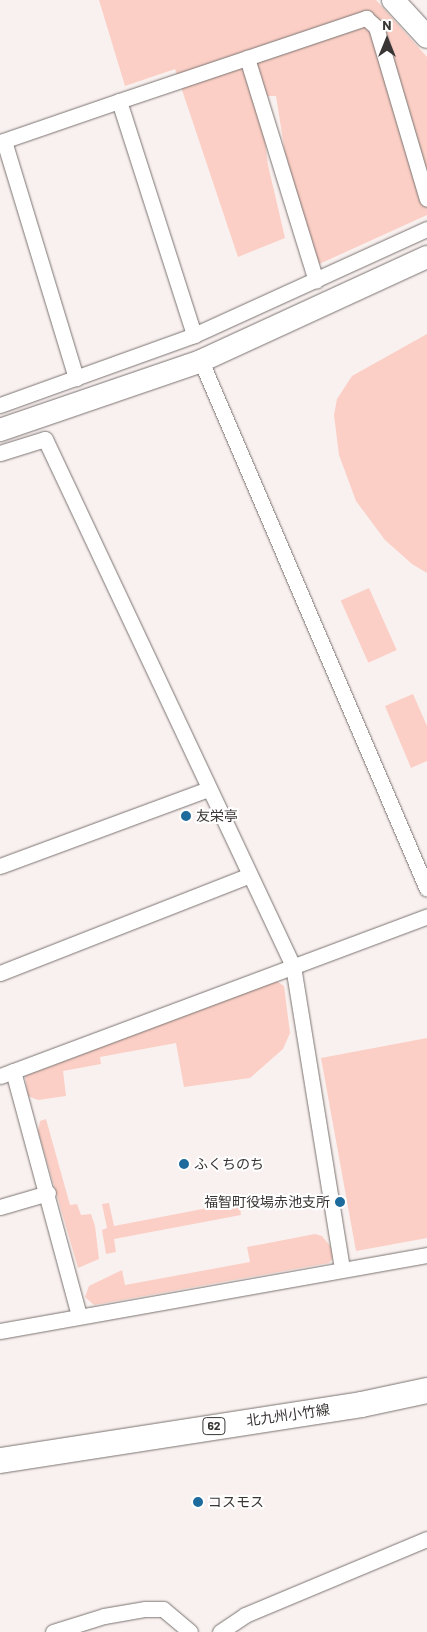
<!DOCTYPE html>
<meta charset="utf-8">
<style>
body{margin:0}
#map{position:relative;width:427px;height:1632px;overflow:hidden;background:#f9f1ef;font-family:Barlow,"Noto Sans JP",sans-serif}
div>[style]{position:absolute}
.green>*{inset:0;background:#fbcfc5;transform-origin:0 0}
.roads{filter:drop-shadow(0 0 1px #7a7371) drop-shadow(0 0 1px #7a7371)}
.street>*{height:15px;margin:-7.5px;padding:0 7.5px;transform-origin:7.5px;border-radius:7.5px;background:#fff}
.secondary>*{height:22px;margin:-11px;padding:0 11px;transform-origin:11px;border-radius:11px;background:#fff}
.primary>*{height:25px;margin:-12.5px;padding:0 12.5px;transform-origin:12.5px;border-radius:12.5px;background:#fff}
.dots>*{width:14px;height:14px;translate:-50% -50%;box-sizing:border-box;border:2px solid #fff;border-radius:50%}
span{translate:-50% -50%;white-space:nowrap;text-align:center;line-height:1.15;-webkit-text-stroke:4px #fff;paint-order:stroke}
.shield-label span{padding:1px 4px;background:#fff;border:1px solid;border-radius:4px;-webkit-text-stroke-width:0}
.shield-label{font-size:12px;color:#393535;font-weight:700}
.poi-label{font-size:14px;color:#393535}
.left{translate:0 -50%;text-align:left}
.right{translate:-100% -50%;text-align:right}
.street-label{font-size:14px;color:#393535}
.north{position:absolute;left:362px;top:15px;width:50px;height:50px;-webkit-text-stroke:4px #fff;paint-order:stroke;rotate:0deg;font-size:14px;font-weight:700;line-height:20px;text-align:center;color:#393535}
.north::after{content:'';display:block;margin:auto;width:18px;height:22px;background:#393535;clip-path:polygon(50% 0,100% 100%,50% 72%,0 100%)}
</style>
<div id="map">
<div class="green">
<div style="clip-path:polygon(99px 0,376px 0,427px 57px,427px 215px,317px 265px,285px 153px,276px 96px,260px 96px,268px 165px,285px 238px,238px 257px,175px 69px,125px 86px)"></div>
<div style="clip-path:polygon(427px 334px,427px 573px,412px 564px,385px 540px,356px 501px,339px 455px,334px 415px,337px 399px,352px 376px)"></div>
<div style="left:369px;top:588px;width:68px;height:31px;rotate:66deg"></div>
<div style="clip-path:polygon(413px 694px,427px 726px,427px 761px,411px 768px,385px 706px)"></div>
<div style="clip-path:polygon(275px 980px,284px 986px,290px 1033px,283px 1049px,250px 1078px,184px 1087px,176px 1043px,100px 1057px,101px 1064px,63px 1071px,66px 1096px,38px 1100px,28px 1096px,25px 1076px)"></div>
<div style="clip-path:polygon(427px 1038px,427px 1238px,356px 1251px,321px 1058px)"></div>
<div style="clip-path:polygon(46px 1119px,70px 1205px,77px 1204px,81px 1215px,91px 1214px,95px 1226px,99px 1259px,78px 1268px,38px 1131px,40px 1121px)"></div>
<div style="clip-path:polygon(239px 1202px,241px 1215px,114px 1239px,116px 1252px,106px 1254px,102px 1230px,107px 1228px,102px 1204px,109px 1203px,114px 1226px)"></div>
<div style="clip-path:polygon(315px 1234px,322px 1236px,331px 1247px,333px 1258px,329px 1263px,94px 1305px,85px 1297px,89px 1286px,122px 1270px,125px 1285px,250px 1262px,247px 1247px)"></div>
</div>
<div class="roads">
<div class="street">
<div style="left:247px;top:58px;width:233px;rotate:72.8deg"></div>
<div style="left:119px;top:101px;width:261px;rotate:-18.6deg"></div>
<div style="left:366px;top:18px;width:13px;rotate:42deg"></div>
<div style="left:376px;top:27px;width:179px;rotate:73.5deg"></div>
<div style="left:4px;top:141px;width:248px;rotate:73.1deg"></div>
<div style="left:0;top:142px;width:126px;rotate:-19deg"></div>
<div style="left:119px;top:101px;width:246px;rotate:72.2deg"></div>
<div style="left:201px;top:361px;width:574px;rotate:66.83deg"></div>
<div style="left:0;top:405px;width:206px;rotate:-19.8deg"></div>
<div style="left:194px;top:335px;width:256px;rotate:-24.5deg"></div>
<div style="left:0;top:453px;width:47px;rotate:-17.3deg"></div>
<div style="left:45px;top:439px;width:582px;rotate:64.8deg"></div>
<div style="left:293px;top:966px;width:306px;rotate:80.8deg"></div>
<div style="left:0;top:866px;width:222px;rotate:-20.3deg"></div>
<div style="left:0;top:973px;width:266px;rotate:-21.4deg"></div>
<div style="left:13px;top:1071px;width:253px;rotate:74.9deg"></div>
<div style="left:0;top:1076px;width:456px;rotate:-20.5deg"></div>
<div style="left:0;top:1207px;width:50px;rotate:-16.3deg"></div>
<div style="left:0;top:1331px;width:434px;rotate:-10.1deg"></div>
<div style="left:53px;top:1632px;width:53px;rotate:-17.4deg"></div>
<div style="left:104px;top:1616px;width:42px;rotate:-9.7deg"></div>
<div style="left:145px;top:1609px;width:18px"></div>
<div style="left:163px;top:1609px;width:35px;rotate:40deg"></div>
<div style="left:220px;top:1632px;width:30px;rotate:-34deg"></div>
<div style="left:245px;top:1615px;width:197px;rotate:-22.7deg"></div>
</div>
<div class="secondary">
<div style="left:393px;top:0;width:50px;rotate:47.4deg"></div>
<div style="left:0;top:430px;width:213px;rotate:-18.9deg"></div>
<div style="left:201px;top:361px;width:249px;rotate:-24.7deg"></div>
</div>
<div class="primary">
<div style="left:0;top:1460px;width:365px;rotate:-8.8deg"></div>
<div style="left:361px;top:1404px;width:67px;rotate:-12deg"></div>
</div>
</div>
<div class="dots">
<div style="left:186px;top:816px;background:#1d6a9d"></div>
<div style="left:184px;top:1164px;background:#1d6a9d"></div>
<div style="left:340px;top:1202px;background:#1d6a9d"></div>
<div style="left:198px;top:1502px;background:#1d6a9d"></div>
</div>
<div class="shield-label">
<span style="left:214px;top:1426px">62</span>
</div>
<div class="poi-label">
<span class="left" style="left:196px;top:816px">友栄亭</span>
<span class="left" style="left:194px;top:1164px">ふくちのち</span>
<span class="right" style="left:330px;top:1202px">福智町役場赤池支所</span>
<span class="left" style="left:208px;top:1502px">コスモス</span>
</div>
<div class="street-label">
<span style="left:288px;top:1415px;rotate:-8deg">北九州小竹線</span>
</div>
<div class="north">N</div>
</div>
